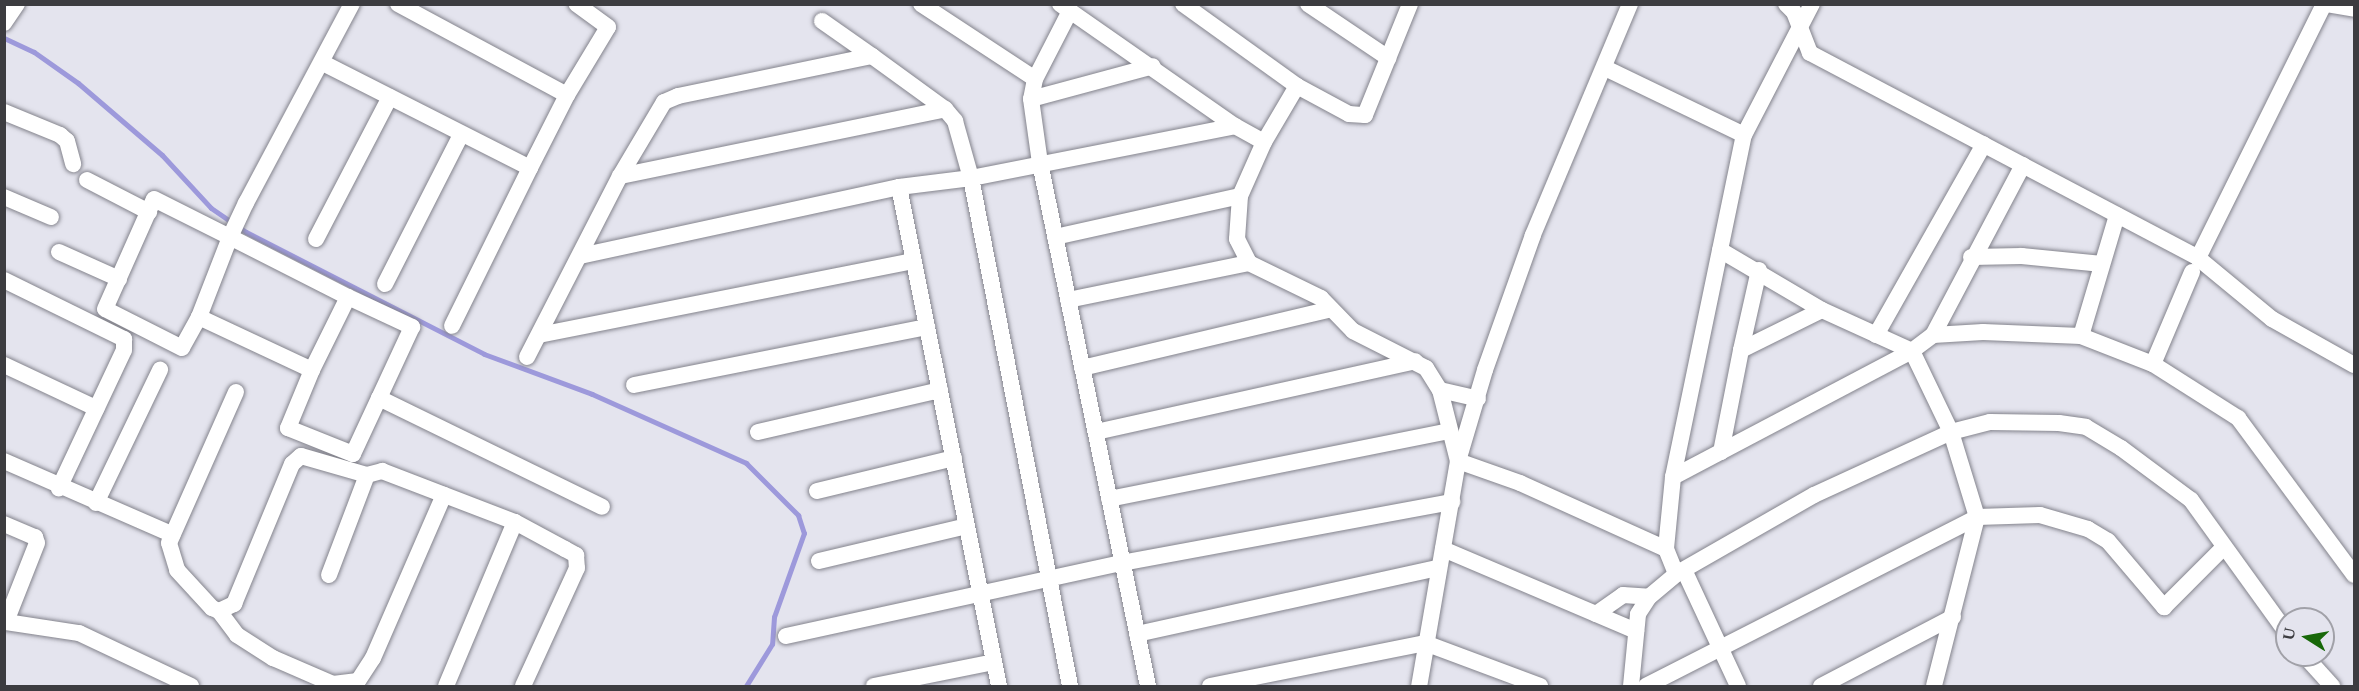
<!DOCTYPE html>
<style>
body{margin:0}
#map{position:relative;width:2359px;height:691px;overflow:hidden;background:#e4e4ee;font-family:Spectral,serif}
div>[style]{position:absolute}
.stream>*{height:5px;margin:-2.5px;padding:0 2.5px;transform-origin:2.5px;border-radius:2.5px;background:#9d99db}
.roads{filter:drop-shadow(0 0 2px #83838c) drop-shadow(0 0 2px #83838c)}
.street>*{height:16px;margin:-8px;padding:0 8px;transform-origin:8px;border-radius:8px;background:#fff}
span{translate:-50% -50%;white-space:nowrap;text-align:center;line-height:1.15;-webkit-text-stroke:5px #e4e4ee;paint-order:stroke}
.frame{position:absolute;inset:0;border:6px solid #3c3c40;pointer-events:none}
.north{position:absolute;left:2275px;top:607px;width:60px;height:60px;box-sizing:border-box;background:#e4e4ee;border:2px solid #a1a1a8;border-radius:50%;rotate:281deg;font-size:16px;font-weight:700;line-height:24px;text-align:center;color:#3c3c40}
.north::after{content:'';display:block;margin:auto;width:21px;height:27px;background:#186809;clip-path:polygon(50% 0,100% 100%,50% 72%,0 100%)}
</style>
<div id="map">
<div class="stream">
<div style="left:4px;top:38px;width:33px;rotate:25deg"></div>
<div style="left:34px;top:52px;width:54px;rotate:35.2deg"></div>
<div style="left:78px;top:83px;width:111px;rotate:40.6deg"></div>
<div style="left:162px;top:155px;width:72px;rotate:47.2deg"></div>
<div style="left:211px;top:208px;width:42px;rotate:34.4deg"></div>
<div style="left:246px;top:232px;width:267px;rotate:27.1deg"></div>
<div style="left:484px;top:354px;width:115px;rotate:20.3deg"></div>
<div style="left:592px;top:394px;width:169px;rotate:24.1deg"></div>
<div style="left:746px;top:463px;width:74px;rotate:45deg"></div>
<div style="left:798px;top:515px;width:19px;rotate:72deg"></div>
<div style="left:804px;top:533px;width:89px;rotate:109.7deg"></div>
<div style="left:774px;top:617px;width:27px;rotate:94deg"></div>
<div style="left:772px;top:644px;width:49px;rotate:121.8deg"></div>
</div>
<div class="roads">
<div class="street">
<div style="left:398px;top:4px;width:192px;rotate:28.3deg"></div>
<div style="left:921px;top:4px;width:136px;rotate:33.3deg"></div>
<div style="left:1060px;top:4px;width:12px;rotate:35deg"></div>
<div style="left:1070px;top:11px;width:76px;rotate:117.2deg"></div>
<div style="left:1035px;top:79px;width:20px;rotate:101deg"></div>
<div style="left:1031px;top:99px;width:65px;rotate:82deg"></div>
<div style="left:1040px;top:163px;width:534px;rotate:78.33deg"></div>
<div style="left:1183px;top:4px;width:140px;rotate:35.7deg"></div>
<div style="left:1297px;top:86px;width:65px;rotate:120.5deg"></div>
<div style="left:1264px;top:142px;width:59px;rotate:114deg"></div>
<div style="left:1240px;top:196px;width:43px;rotate:94deg"></div>
<div style="left:1237px;top:239px;width:27px;rotate:63deg"></div>
<div style="left:1249px;top:263px;width:80px;rotate:25.9deg"></div>
<div style="left:1321px;top:298px;width:46px;rotate:45.9deg"></div>
<div style="left:1353px;top:331px;width:82px;rotate:26.9deg"></div>
<div style="left:1426px;top:368px;width:26px;rotate:58deg"></div>
<div style="left:1440px;top:390px;width:73px;rotate:75.8deg"></div>
<div style="left:1458px;top:461px;width:228px;rotate:99.8deg"></div>
<div style="left:1308px;top:4px;width:97px;rotate:34deg"></div>
<div style="left:1630px;top:4px;width:251px;rotate:112.8deg"></div>
<div style="left:1533px;top:235px;width:143px;rotate:109.6deg"></div>
<div style="left:1485px;top:370px;width:95px;rotate:106.5deg"></div>
<div style="left:1458px;top:461px;width:66px;rotate:19.5deg"></div>
<div style="left:1520px;top:483px;width:160px;rotate:24.3deg"></div>
<div style="left:1786px;top:4px;width:11px;rotate:45deg"></div>
<div style="left:1794px;top:12px;width:44px;rotate:68.7deg"></div>
<div style="left:1810px;top:53px;width:439px;rotate:27.8deg"></div>
<div style="left:2198px;top:258px;width:96px;rotate:39.5deg"></div>
<div style="left:2272px;top:319px;width:94px;rotate:29.3deg"></div>
<div style="left:2327px;top:4px;width:27px;rotate:10deg"></div>
<div style="left:1070px;top:11px;width:201px;rotate:34.9deg"></div>
<div style="left:1235px;top:126px;width:33px;rotate:29deg"></div>
<div style="left:822px;top:21px;width:61px;rotate:35deg"></div>
<div style="left:4px;top:23px;width:23px;rotate:-56deg"></div>
<div style="left:323px;top:63px;width:232px;rotate:26.9deg"></div>
<div style="left:530px;top:168px;width:176px;rotate:116.3deg"></div>
<div style="left:1605px;top:68px;width:154px;rotate:25.7deg"></div>
<div style="left:1297px;top:86px;width:59px;rotate:28.3deg"></div>
<div style="left:1349px;top:114px;width:16px;rotate:4deg"></div>
<div style="left:1365px;top:115px;width:120px;rotate:-67.9deg"></div>
<div style="left:1031px;top:99px;width:126px;rotate:-15.1deg"></div>
<div style="left:4px;top:112px;width:61px;rotate:22.3deg"></div>
<div style="left:60px;top:135px;width:9px;rotate:41deg"></div>
<div style="left:67px;top:141px;width:24px;rotate:75deg"></div>
<div style="left:2023px;top:165px;width:192px;rotate:117.9deg"></div>
<div style="left:1933px;top:335px;width:26px;rotate:143deg"></div>
<div style="left:1912px;top:351px;width:270px;rotate:152.2deg"></div>
<div style="left:1673px;top:477px;width:72px;rotate:95.6deg"></div>
<div style="left:1666px;top:549px;width:27px;rotate:68deg"></div>
<div style="left:1676px;top:574px;width:159px;rotate:-29.8deg"></div>
<div style="left:1814px;top:495px;width:151px;rotate:-24.7deg"></div>
<div style="left:1951px;top:432px;width:40px;rotate:-14.4deg"></div>
<div style="left:1990px;top:422px;width:69px;rotate:0.8deg"></div>
<div style="left:2059px;top:423px;width:27px;rotate:8deg"></div>
<div style="left:2086px;top:427px;width:41px;rotate:31deg"></div>
<div style="left:2121px;top:448px;width:87px;rotate:36.6deg"></div>
<div style="left:2191px;top:500px;width:164px;rotate:54.2deg"></div>
<div style="left:530px;top:168px;width:82px;rotate:-63.1deg"></div>
<div style="left:567px;top:95px;width:79px;rotate:-58.9deg"></div>
<div style="left:608px;top:27px;width:39px;rotate:-144deg"></div>
<div style="left:620px;top:176px;width:332px;rotate:-11.6deg"></div>
<div style="left:87px;top:180px;width:70px;rotate:27.3deg"></div>
<div style="left:899px;top:187px;width:509px;rotate:78.67deg"></div>
<div style="left:4px;top:197px;width:51px;rotate:23.1deg"></div>
<div style="left:1055px;top:237px;width:189px;rotate:-12.5deg"></div>
<div style="left:316px;top:239px;width:160px;rotate:-62.5deg"></div>
<div style="left:1720px;top:250px;width:118px;rotate:30.5deg"></div>
<div style="left:1822px;top:310px;width:99px;rotate:24.5deg"></div>
<div style="left:1912px;top:351px;width:90px;rotate:64.3deg"></div>
<div style="left:1951px;top:432px;width:89px;rotate:73deg"></div>
<div style="left:1977px;top:517px;width:174px;rotate:104.3deg"></div>
<div style="left:59px;top:252px;width:66px;rotate:24.2deg"></div>
<div style="left:580px;top:256px;width:326px;rotate:-12.2deg"></div>
<div style="left:899px;top:187px;width:73px;rotate:-7.1deg"></div>
<div style="left:971px;top:178px;width:269px;rotate:-11.1deg"></div>
<div style="left:1971px;top:257px;width:51px;rotate:-1.1deg"></div>
<div style="left:2022px;top:256px;width:80px;rotate:5.7deg"></div>
<div style="left:2198px;top:258px;width:284px;rotate:-63.6deg"></div>
<div style="left:4px;top:280px;width:134px;rotate:26.2deg"></div>
<div style="left:124px;top:339px;width:11px;rotate:90deg"></div>
<div style="left:124px;top:350px;width:153px;rotate:115.2deg"></div>
<div style="left:385px;top:284px;width:167px;rotate:-63deg"></div>
<div style="left:348px;top:297px;width:71px;rotate:25.1deg"></div>
<div style="left:412px;top:327px;width:78px;rotate:114.9deg"></div>
<div style="left:1068px;top:300px;width:185px;rotate:-11.6deg"></div>
<div style="left:199px;top:317px;width:35px;rotate:119deg"></div>
<div style="left:182px;top:348px;width:86px;rotate:-153.1deg"></div>
<div style="left:105px;top:309px;width:120px;rotate:-66deg"></div>
<div style="left:154px;top:199px;width:85px;rotate:26.6deg"></div>
<div style="left:230px;top:237px;width:132px;rotate:27deg"></div>
<div style="left:348px;top:297px;width:81px;rotate:116.3deg"></div>
<div style="left:312px;top:370px;width:125px;rotate:-154.9deg"></div>
<div style="left:199px;top:317px;width:86px;rotate:-68.8deg"></div>
<div style="left:230px;top:237px;width:38px;rotate:-65deg"></div>
<div style="left:246px;top:203px;width:225px;rotate:-62deg"></div>
<div style="left:539px;top:335px;width:382px;rotate:-11.2deg"></div>
<div style="left:1876px;top:335px;width:219px;rotate:-60.5deg"></div>
<div style="left:1933px;top:335px;width:50px;rotate:-3.4deg"></div>
<div style="left:1983px;top:332px;width:98px;rotate:2.3deg"></div>
<div style="left:2081px;top:336px;width:77px;rotate:21.3deg"></div>
<div style="left:2153px;top:364px;width:101px;rotate:32.4deg"></div>
<div style="left:2238px;top:418px;width:195px;rotate:53.5deg"></div>
<div style="left:2081px;top:336px;width:126px;rotate:-73.4deg"></div>
<div style="left:1741px;top:350px;width:82px;rotate:-77.3deg"></div>
<div style="left:527px;top:357px;width:203px;rotate:-62.8deg"></div>
<div style="left:620px;top:176px;width:86px;rotate:-59.3deg"></div>
<div style="left:664px;top:102px;width:15px;rotate:-23deg"></div>
<div style="left:678px;top:96px;width:198px;rotate:-11.7deg"></div>
<div style="left:872px;top:56px;width:90px;rotate:36deg"></div>
<div style="left:945px;top:109px;width:16px;rotate:50deg"></div>
<div style="left:955px;top:121px;width:59px;rotate:74.3deg"></div>
<div style="left:971px;top:178px;width:518px;rotate:78.97deg"></div>
<div style="left:2153px;top:364px;width:100px;rotate:-67deg"></div>
<div style="left:4px;top:365px;width:102px;rotate:25.1deg"></div>
<div style="left:1082px;top:368px;width:256px;rotate:-13.3deg"></div>
<div style="left:312px;top:370px;width:63px;rotate:112.5deg"></div>
<div style="left:288px;top:428px;width:70px;rotate:21.8deg"></div>
<div style="left:353px;top:454px;width:62px;rotate:-65.1deg"></div>
<div style="left:379px;top:398px;width:248px;rotate:26deg"></div>
<div style="left:634px;top:385px;width:299px;rotate:-11.2deg"></div>
<div style="left:1440px;top:390px;width:39px;rotate:13deg"></div>
<div style="left:236px;top:392px;width:165px;rotate:113.9deg"></div>
<div style="left:169px;top:543px;width:28px;rotate:73deg"></div>
<div style="left:177px;top:570px;width:52px;rotate:47.4deg"></div>
<div style="left:212px;top:608px;width:8px;rotate:23deg"></div>
<div style="left:219px;top:611px;width:17px;rotate:-25deg"></div>
<div style="left:234px;top:604px;width:152px;rotate:-67.5deg"></div>
<div style="left:292px;top:464px;width:12px;rotate:-42deg"></div>
<div style="left:301px;top:456px;width:69px;rotate:16.1deg"></div>
<div style="left:758px;top:432px;width:187px;rotate:-13deg"></div>
<div style="left:1096px;top:432px;width:327px;rotate:-12.5deg"></div>
<div style="left:1721px;top:452px;width:104px;rotate:-78.9deg"></div>
<div style="left:1741px;top:350px;width:90px;rotate:-26.3deg"></div>
<div style="left:4px;top:461px;width:184px;rotate:23.6deg"></div>
<div style="left:1673px;top:477px;width:349px;rotate:-78.3deg"></div>
<div style="left:1744px;top:135px;width:148px;rotate:-62.6deg"></div>
<div style="left:817px;top:491px;width:141px;rotate:-13.5deg"></div>
<div style="left:1109px;top:499px;width:347px;rotate:-11.3deg"></div>
<div style="left:96px;top:503px;width:148px;rotate:-64.3deg"></div>
<div style="left:4px;top:524px;width:34px;rotate:23deg"></div>
<div style="left:35px;top:537px;width:6px;rotate:72deg"></div>
<div style="left:37px;top:543px;width:82px;rotate:111.5deg"></div>
<div style="left:1443px;top:549px;width:210px;rotate:23deg"></div>
<div style="left:819px;top:561px;width:152px;rotate:-13.3deg"></div>
<div style="left:1684px;top:570px;width:128px;rotate:65deg"></div>
<div style="left:329px;top:575px;width:107px;rotate:-69.2deg"></div>
<div style="left:367px;top:475px;width:16px;rotate:-15deg"></div>
<div style="left:382px;top:471px;width:142px;rotate:21deg"></div>
<div style="left:515px;top:522px;width:57px;rotate:28.4deg"></div>
<div style="left:565px;top:549px;width:13px;rotate:29deg"></div>
<div style="left:576px;top:555px;width:13px;rotate:86deg"></div>
<div style="left:577px;top:568px;width:130px;rotate:114.6deg"></div>
<div style="left:219px;top:611px;width:30px;rotate:53deg"></div>
<div style="left:237px;top:635px;width:43px;rotate:32.6deg"></div>
<div style="left:273px;top:658px;width:65px;rotate:23.4deg"></div>
<div style="left:333px;top:684px;width:25px;rotate:-7deg"></div>
<div style="left:358px;top:681px;width:27px;rotate:-57deg"></div>
<div style="left:373px;top:658px;width:178px;rotate:-66.5deg"></div>
<div style="left:1596px;top:614px;width:33px;rotate:-35deg"></div>
<div style="left:1623px;top:595px;width:26px;rotate:4deg"></div>
<div style="left:6px;top:622px;width:74px;rotate:8.6deg"></div>
<div style="left:79px;top:633px;width:124px;rotate:25.3deg"></div>
<div style="left:1137px;top:634px;width:308px;rotate:-12.4deg"></div>
<div style="left:786px;top:636px;width:344px;rotate:-12.3deg"></div>
<div style="left:1122px;top:563px;width:336px;rotate:-10.5deg"></div>
<div style="left:2304px;top:655px;width:42px;rotate:47.9deg"></div>
<div style="left:446px;top:686px;width:178px;rotate:-67.2deg"></div>
<div style="left:874px;top:686px;width:122px;rotate:-11.3deg"></div>
<div style="left:1210px;top:686px;width:219px;rotate:-11.3deg"></div>
<div style="left:1425px;top:643px;width:123px;rotate:20.5deg"></div>
<div style="left:1631px;top:686px;width:72px;rotate:-84.4deg"></div>
<div style="left:1638px;top:614px;width:20px;rotate:-57deg"></div>
<div style="left:1649px;top:597px;width:35px;rotate:-40deg"></div>
<div style="left:1646px;top:686px;width:372px;rotate:-27deg"></div>
<div style="left:1977px;top:517px;width:63px;rotate:-1.8deg"></div>
<div style="left:2040px;top:515px;width:50px;rotate:16.3deg"></div>
<div style="left:2088px;top:529px;width:23px;rotate:31deg"></div>
<div style="left:2108px;top:541px;width:87px;rotate:49.7deg"></div>
<div style="left:2164px;top:607px;width:85px;rotate:-45deg"></div>
<div style="left:1821px;top:686px;width:149px;rotate:-27.6deg"></div>
</div>
</div>
<div class="frame"></div>
<div class="north">U</div>
</div>
